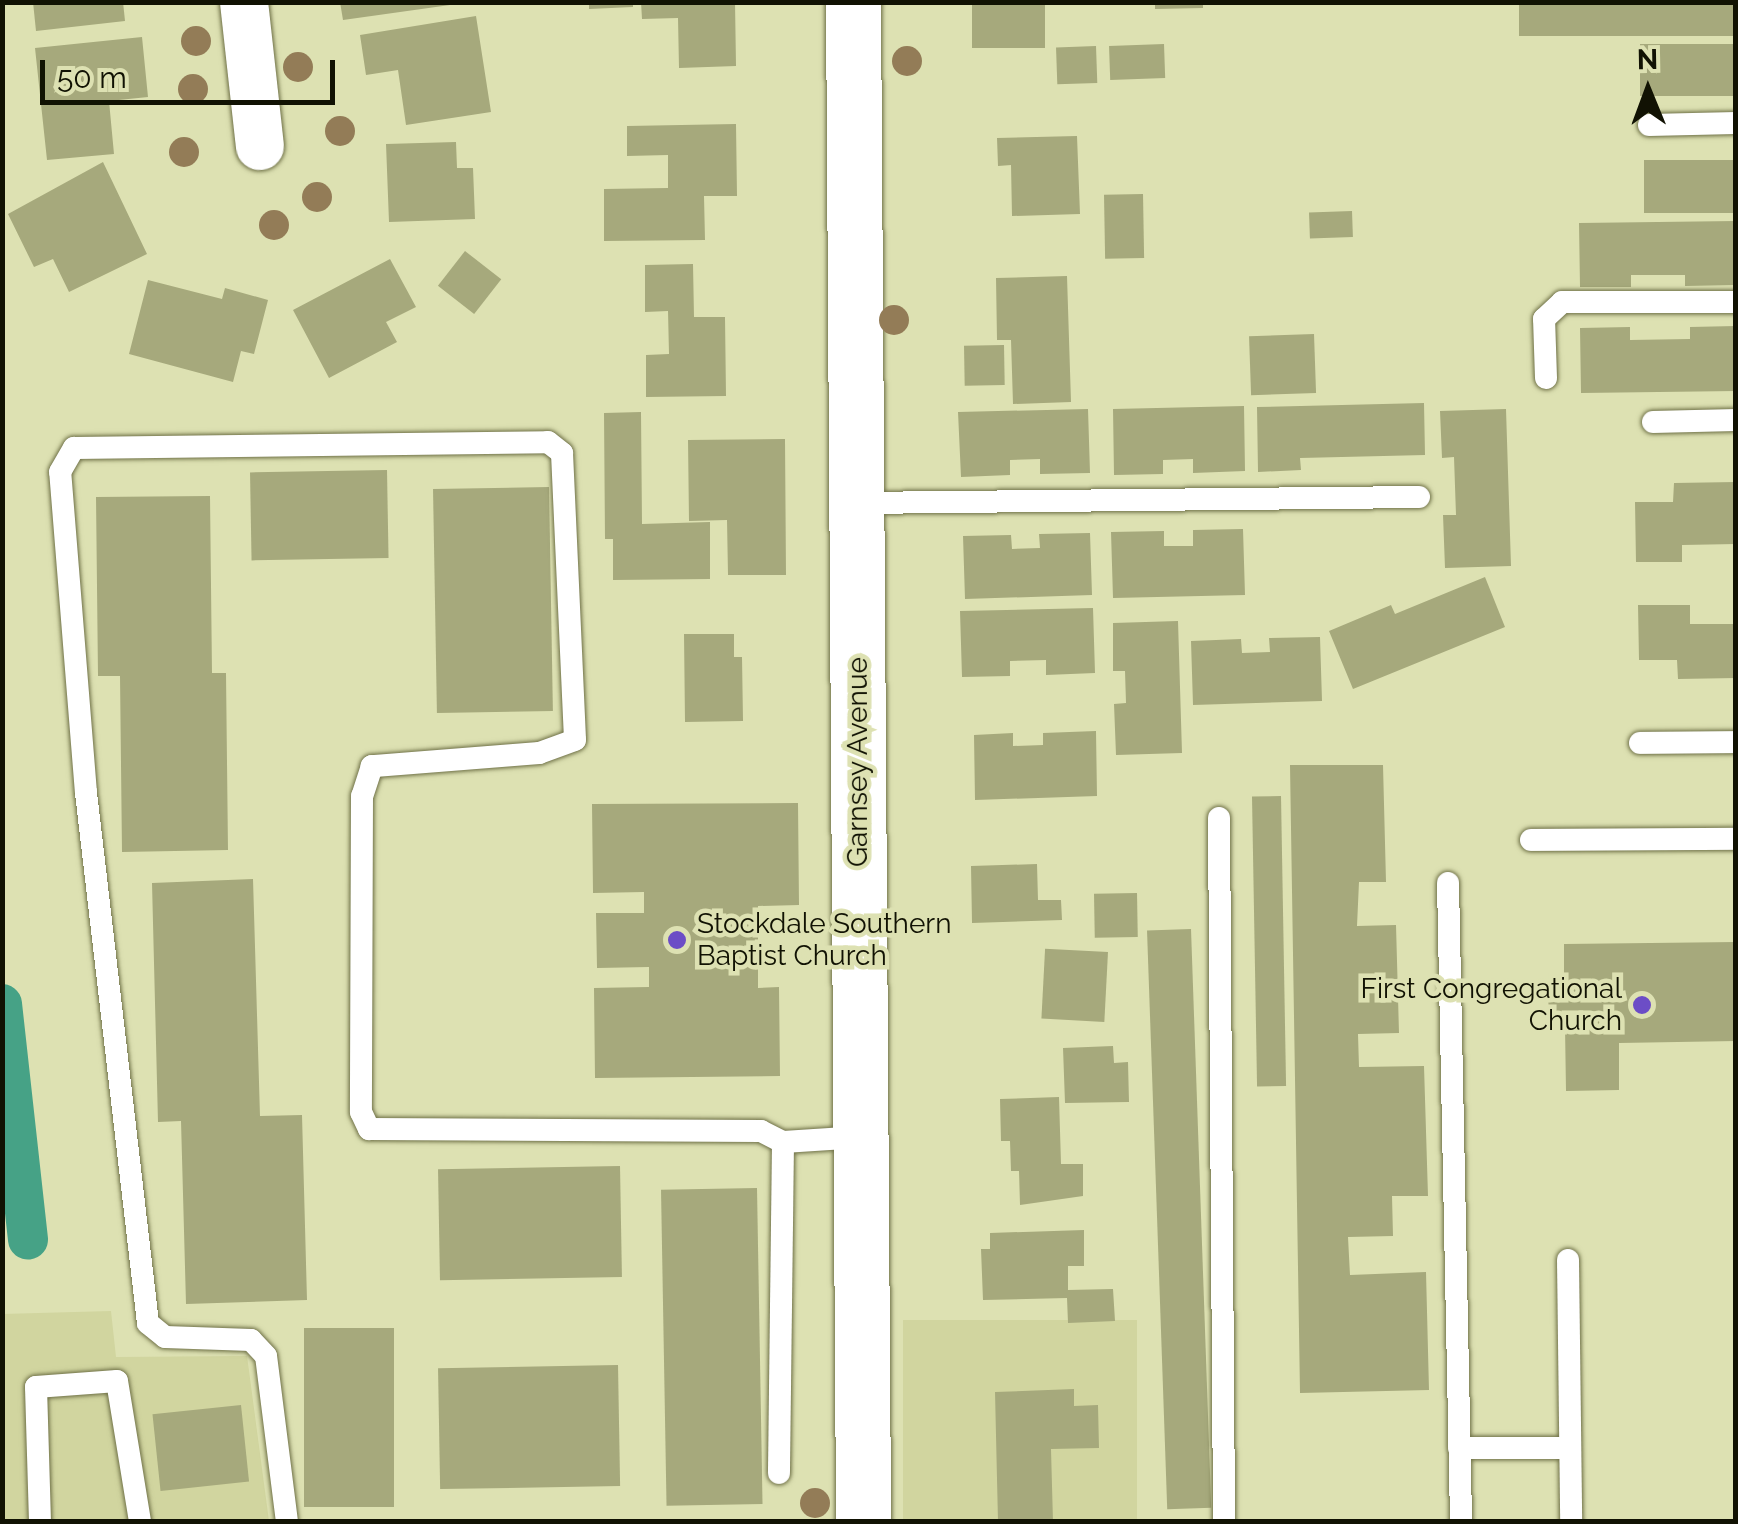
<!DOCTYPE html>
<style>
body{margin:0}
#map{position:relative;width:1738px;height:1524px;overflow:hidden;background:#dde1b2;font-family:Raleway,sans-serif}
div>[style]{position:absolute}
.built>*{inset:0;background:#d1d59f;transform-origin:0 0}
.canal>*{height:40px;margin:-20px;padding:0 20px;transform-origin:20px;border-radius:20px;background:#46a286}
.building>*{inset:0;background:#a6a97c;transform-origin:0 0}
.roads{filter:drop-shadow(0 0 2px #6f7147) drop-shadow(0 0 2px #6f7147)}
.service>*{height:22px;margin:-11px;padding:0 11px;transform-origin:11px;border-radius:11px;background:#fff}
.minor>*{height:48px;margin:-24px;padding:0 24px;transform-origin:24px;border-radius:24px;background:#fff}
.tertiary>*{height:55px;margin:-27.5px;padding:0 27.5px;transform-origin:27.5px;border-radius:27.5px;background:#fff}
.trees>*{width:30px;height:30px;margin:-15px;border-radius:50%;background:#937c57}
.dots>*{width:28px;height:28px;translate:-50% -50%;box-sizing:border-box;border:5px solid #dde1b2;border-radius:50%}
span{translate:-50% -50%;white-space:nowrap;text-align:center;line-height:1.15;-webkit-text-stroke:9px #dde1b2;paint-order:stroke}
.street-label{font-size:28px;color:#111203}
.poi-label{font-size:28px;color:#111203}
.left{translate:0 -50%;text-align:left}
.right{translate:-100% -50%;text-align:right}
.frame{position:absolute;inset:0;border:5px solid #111203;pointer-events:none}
.north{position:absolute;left:1598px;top:40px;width:100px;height:100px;-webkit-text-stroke:8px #dde1b2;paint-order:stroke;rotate:359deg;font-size:28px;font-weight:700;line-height:40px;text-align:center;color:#111203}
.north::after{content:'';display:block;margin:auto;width:35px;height:45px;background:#111203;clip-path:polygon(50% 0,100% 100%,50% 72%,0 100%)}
.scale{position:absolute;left:40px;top:60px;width:295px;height:45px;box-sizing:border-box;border:5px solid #111203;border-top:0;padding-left:12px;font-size:30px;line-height:35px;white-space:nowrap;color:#111203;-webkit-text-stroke:8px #dde1b2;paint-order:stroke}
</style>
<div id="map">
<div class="built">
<div style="clip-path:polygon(111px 1311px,116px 1357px,247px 1356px,269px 1521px,3px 1521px,2px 1314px)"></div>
<div style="left:1137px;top:1320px;width:201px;height:234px;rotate:90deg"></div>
</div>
<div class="canal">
<div style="left:2px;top:1004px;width:237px;rotate:83.7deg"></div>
</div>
<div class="building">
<div style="clip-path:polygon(33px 2px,123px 2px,125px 21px,36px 31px)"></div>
<div style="clip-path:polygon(340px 2px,449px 2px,450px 5px,343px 20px)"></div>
<div style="clip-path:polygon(589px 2px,633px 2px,633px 7px,589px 9px)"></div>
<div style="clip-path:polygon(641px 2px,735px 2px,736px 66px,679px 68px,678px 18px,642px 19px)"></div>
<div style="left:972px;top:2px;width:73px;height:46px"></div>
<div style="clip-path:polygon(1155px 2px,1203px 2px,1203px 8px,1155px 9px)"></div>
<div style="left:1519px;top:2px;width:217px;height:34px"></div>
<div style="clip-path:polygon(476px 16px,491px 112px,406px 125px,398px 70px,366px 75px,360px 35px)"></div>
<div style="clip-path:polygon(142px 37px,148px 97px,109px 101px,114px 154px,47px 160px,35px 48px)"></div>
<div style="left:1164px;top:44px;width:34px;height:55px;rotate:88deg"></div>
<div style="left:1736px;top:44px;width:52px;height:96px;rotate:90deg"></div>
<div style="left:1096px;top:46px;width:37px;height:40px;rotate:88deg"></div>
<div style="clip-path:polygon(736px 124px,737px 196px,704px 196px,705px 240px,604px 241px,604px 189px,668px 188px,668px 155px,627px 156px,627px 126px)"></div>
<div style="clip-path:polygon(1077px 136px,1080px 214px,1012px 216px,1011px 165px,998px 166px,997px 138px)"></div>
<div style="clip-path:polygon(456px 142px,457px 168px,473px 168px,475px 219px,389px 222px,386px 144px)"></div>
<div style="left:1736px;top:160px;width:53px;height:92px;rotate:90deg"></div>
<div style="clip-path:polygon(103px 162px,147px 254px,69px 292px,53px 259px,34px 267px,8px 214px)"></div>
<div style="left:1143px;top:194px;width:64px;height:39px;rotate:89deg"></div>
<div style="left:1352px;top:211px;width:26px;height:43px;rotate:88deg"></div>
<div style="clip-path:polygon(1736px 221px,1736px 285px,1685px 286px,1685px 275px,1631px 275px,1631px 287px,1580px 287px,1579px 223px)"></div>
<div style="left:465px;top:251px;width:46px;height:44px;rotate:38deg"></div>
<div style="clip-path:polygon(390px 259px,416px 307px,386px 322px,397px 342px,329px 378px,293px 310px)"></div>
<div style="clip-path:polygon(693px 264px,694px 317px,725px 317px,726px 396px,646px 397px,646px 355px,669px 354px,668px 311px,645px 312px,645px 265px)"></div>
<div style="clip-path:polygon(1067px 276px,1071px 402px,1013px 404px,1011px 340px,997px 340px,996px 278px)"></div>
<div style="clip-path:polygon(148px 280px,222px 299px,225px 288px,268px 300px,254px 354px,241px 351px,233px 382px,129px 354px)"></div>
<div style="clip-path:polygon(1736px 326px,1736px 391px,1581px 393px,1580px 328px,1630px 327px,1630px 340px,1690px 339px,1690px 327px)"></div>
<div style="left:1314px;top:334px;width:59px;height:65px;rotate:88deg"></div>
<div style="left:1004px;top:345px;width:40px;height:40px;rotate:89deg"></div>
<div style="clip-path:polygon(1424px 403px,1425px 455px,1300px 458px,1301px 470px,1258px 472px,1257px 407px)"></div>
<div style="clip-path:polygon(1244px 406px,1245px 471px,1193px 473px,1193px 459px,1163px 460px,1163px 474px,1114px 475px,1113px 409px)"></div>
<div style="clip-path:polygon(1088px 409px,1090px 473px,1040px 474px,1040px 459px,1010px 460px,1010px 475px,961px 477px,958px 412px)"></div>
<div style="clip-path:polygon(1506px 409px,1511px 566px,1445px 568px,1443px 515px,1456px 515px,1454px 457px,1442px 458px,1440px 411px)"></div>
<div style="clip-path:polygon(641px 412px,642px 524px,710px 522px,710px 579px,613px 580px,613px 539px,605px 539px,604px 413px)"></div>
<div style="clip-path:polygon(785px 439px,786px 575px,728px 575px,727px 520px,689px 521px,688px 440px)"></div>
<div style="left:387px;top:470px;width:88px;height:137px;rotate:89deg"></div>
<div style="clip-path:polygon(1736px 482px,1736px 544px,1682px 545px,1682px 562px,1636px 562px,1635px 502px,1673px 502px,1674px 483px)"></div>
<div style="left:549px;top:487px;width:224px;height:116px;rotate:89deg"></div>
<div style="clip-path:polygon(210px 496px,212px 673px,226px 673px,228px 850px,122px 852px,120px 676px,98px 676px,96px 497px)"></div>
<div style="clip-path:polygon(1243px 529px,1245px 595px,1113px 598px,1111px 532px,1164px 531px,1164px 546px,1193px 546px,1193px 530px)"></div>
<div style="clip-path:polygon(1090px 533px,1092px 595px,965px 599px,963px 536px,1011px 535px,1012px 549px,1040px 548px,1039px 534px)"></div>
<div style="clip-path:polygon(1485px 577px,1505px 627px,1353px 689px,1329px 631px,1391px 605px,1395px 614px)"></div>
<div style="clip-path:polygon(1638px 605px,1690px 605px,1690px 624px,1736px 624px,1736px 678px,1678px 679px,1677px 660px,1639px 660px)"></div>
<div style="clip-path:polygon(1093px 608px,1095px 673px,1046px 675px,1046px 660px,1010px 661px,1010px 676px,962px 677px,960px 611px)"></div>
<div style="clip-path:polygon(1178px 621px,1182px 753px,1116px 755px,1114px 704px,1126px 703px,1125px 671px,1113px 671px,1113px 623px)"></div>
<div style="clip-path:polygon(684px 634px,734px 634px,734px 657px,742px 657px,743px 721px,685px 722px)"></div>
<div style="clip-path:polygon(1320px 637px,1322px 701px,1193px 705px,1191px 641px,1241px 639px,1242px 653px,1270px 652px,1269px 638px)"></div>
<div style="clip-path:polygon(1096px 731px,1097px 796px,975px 800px,974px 735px,1013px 733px,1013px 746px,1043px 745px,1043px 733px)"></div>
<div style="clip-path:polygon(1290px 765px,1383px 765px,1386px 882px,1359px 882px,1357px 926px,1396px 925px,1399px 1033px,1358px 1034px,1359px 1067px,1424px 1066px,1428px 1196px,1392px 1196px,1393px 1236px,1348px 1237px,1350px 1275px,1426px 1272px,1429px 1390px,1300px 1393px)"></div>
<div style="left:1281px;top:796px;width:290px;height:29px;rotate:89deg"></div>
<div style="clip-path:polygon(798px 803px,799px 905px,758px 906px,758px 988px,779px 987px,780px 1076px,595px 1078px,594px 988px,649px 987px,649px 967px,597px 968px,596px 913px,644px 913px,644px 892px,593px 893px,592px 804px)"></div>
<div style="clip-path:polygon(1037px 864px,1038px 900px,1061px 900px,1062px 920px,972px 923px,971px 866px)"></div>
<div style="clip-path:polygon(253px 879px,260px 1116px,302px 1115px,307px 1300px,186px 1304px,181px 1121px,158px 1122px,152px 883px)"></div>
<div style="left:1137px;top:893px;width:44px;height:43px;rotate:89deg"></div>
<div style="left:1191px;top:929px;width:579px;height:44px;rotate:88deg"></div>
<div style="clip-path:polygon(1736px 942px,1736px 1041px,1619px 1043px,1619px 1090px,1566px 1091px,1565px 1027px,1549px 1027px,1548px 984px,1564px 984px,1564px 944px)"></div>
<div style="left:1108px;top:952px;width:70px;height:63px;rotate:93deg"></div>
<div style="clip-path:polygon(1113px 1046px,1114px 1063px,1128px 1062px,1129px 1102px,1065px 1103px,1063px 1048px)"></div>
<div style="clip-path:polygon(1059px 1097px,1061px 1164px,1083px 1164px,1083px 1196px,1020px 1205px,1019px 1171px,1011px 1171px,1010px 1141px,1001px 1141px,1000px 1099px)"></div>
<div style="left:620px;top:1166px;width:111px;height:182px;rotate:89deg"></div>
<div style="left:757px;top:1188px;width:316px;height:96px;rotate:89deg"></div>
<div style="clip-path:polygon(1084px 1230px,1084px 1266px,1068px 1266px,1068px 1290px,1113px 1289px,1115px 1321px,1068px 1323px,1067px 1298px,983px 1300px,981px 1249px,990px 1249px,990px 1233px)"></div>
<div style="left:394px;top:1328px;width:179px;height:90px;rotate:90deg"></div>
<div style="left:618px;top:1365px;width:121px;height:180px;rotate:89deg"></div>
<div style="clip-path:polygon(1074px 1389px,1074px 1406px,1098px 1405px,1099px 1448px,1051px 1449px,1053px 1522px,998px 1522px,995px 1392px)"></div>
<div style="left:241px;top:1405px;width:77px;height:89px;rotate:84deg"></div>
</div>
<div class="roads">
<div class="service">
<div style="left:1649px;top:125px;width:87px;rotate:-1.3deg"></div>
<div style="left:1546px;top:378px;width:59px;rotate:-91.9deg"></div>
<div style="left:1544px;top:319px;width:25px;rotate:-43deg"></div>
<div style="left:1562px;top:302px;width:174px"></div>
<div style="left:1653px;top:422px;width:83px;rotate:-1.4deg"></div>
<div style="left:857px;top:503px;width:562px;rotate:-0.61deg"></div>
<div style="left:1640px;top:743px;width:96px;rotate:-0.6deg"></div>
<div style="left:1219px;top:818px;width:704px;rotate:89.59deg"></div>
<div style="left:1531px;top:840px;width:205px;rotate:-0.3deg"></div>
<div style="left:1448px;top:883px;width:639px;rotate:88.83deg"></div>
<div style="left:783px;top:1142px;width:78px;rotate:-3.7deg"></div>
<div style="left:1568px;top:1260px;width:262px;rotate:89.3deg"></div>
<div style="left:1459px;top:1448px;width:111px"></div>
<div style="left:40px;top:1522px;width:135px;rotate:-91.7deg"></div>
<div style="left:36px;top:1387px;width:81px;rotate:-4.2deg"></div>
<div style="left:117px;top:1381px;width:143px;rotate:80.7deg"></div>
<div style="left:287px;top:1522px;width:167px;rotate:-97.2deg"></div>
<div style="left:266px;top:1356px;width:22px;rotate:-133deg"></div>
<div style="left:251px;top:1340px;width:86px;rotate:-178deg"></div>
<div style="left:165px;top:1337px;width:22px;rotate:-141deg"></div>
<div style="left:148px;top:1323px;width:534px;rotate:-96.67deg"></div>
<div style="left:86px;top:793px;width:322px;rotate:-94.6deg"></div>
<div style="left:60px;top:472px;width:28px;rotate:-60deg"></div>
<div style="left:74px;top:448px;width:474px;rotate:-0.7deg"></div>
<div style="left:548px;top:442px;width:18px;rotate:38deg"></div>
<div style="left:562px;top:453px;width:287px;rotate:87.4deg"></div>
<div style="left:575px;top:740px;width:38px;rotate:160deg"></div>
<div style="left:539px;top:753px;width:168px;rotate:175.5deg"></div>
<div style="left:372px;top:766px;width:32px;rotate:108deg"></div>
<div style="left:362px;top:796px;width:316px;rotate:90.2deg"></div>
<div style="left:361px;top:1112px;width:19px;rotate:65deg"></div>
<div style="left:369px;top:1129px;width:392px;rotate:0.3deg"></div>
<div style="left:761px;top:1131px;width:25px;rotate:27deg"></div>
<div style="left:783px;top:1142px;width:331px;rotate:90.7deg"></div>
</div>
<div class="minor">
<div style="left:244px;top:2px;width:145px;rotate:83.7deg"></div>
</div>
<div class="tertiary">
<div style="left:853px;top:2px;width:1520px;rotate:89.62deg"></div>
</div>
</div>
<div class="trees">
<div style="left:196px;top:41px"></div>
<div style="left:907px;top:61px"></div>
<div style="left:298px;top:67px"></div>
<div style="left:193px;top:89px"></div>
<div style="left:340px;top:131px"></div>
<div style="left:184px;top:152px"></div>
<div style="left:317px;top:197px"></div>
<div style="left:274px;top:225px"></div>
<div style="left:894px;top:320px"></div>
<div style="left:815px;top:1503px"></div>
</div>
<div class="dots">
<div style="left:677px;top:940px;background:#6c4dc6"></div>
<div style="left:1642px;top:1005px;background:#6c4dc6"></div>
</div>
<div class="street-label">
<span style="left:858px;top:762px;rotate:-90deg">Garnsey Avenue</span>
</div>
<div class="poi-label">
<span class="left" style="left:697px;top:940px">Stockdale Southern<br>Baptist Church</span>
<span class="right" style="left:1622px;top:1005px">First Congregational<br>Church</span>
</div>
<div class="frame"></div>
<div class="north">N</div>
<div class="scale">50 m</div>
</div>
